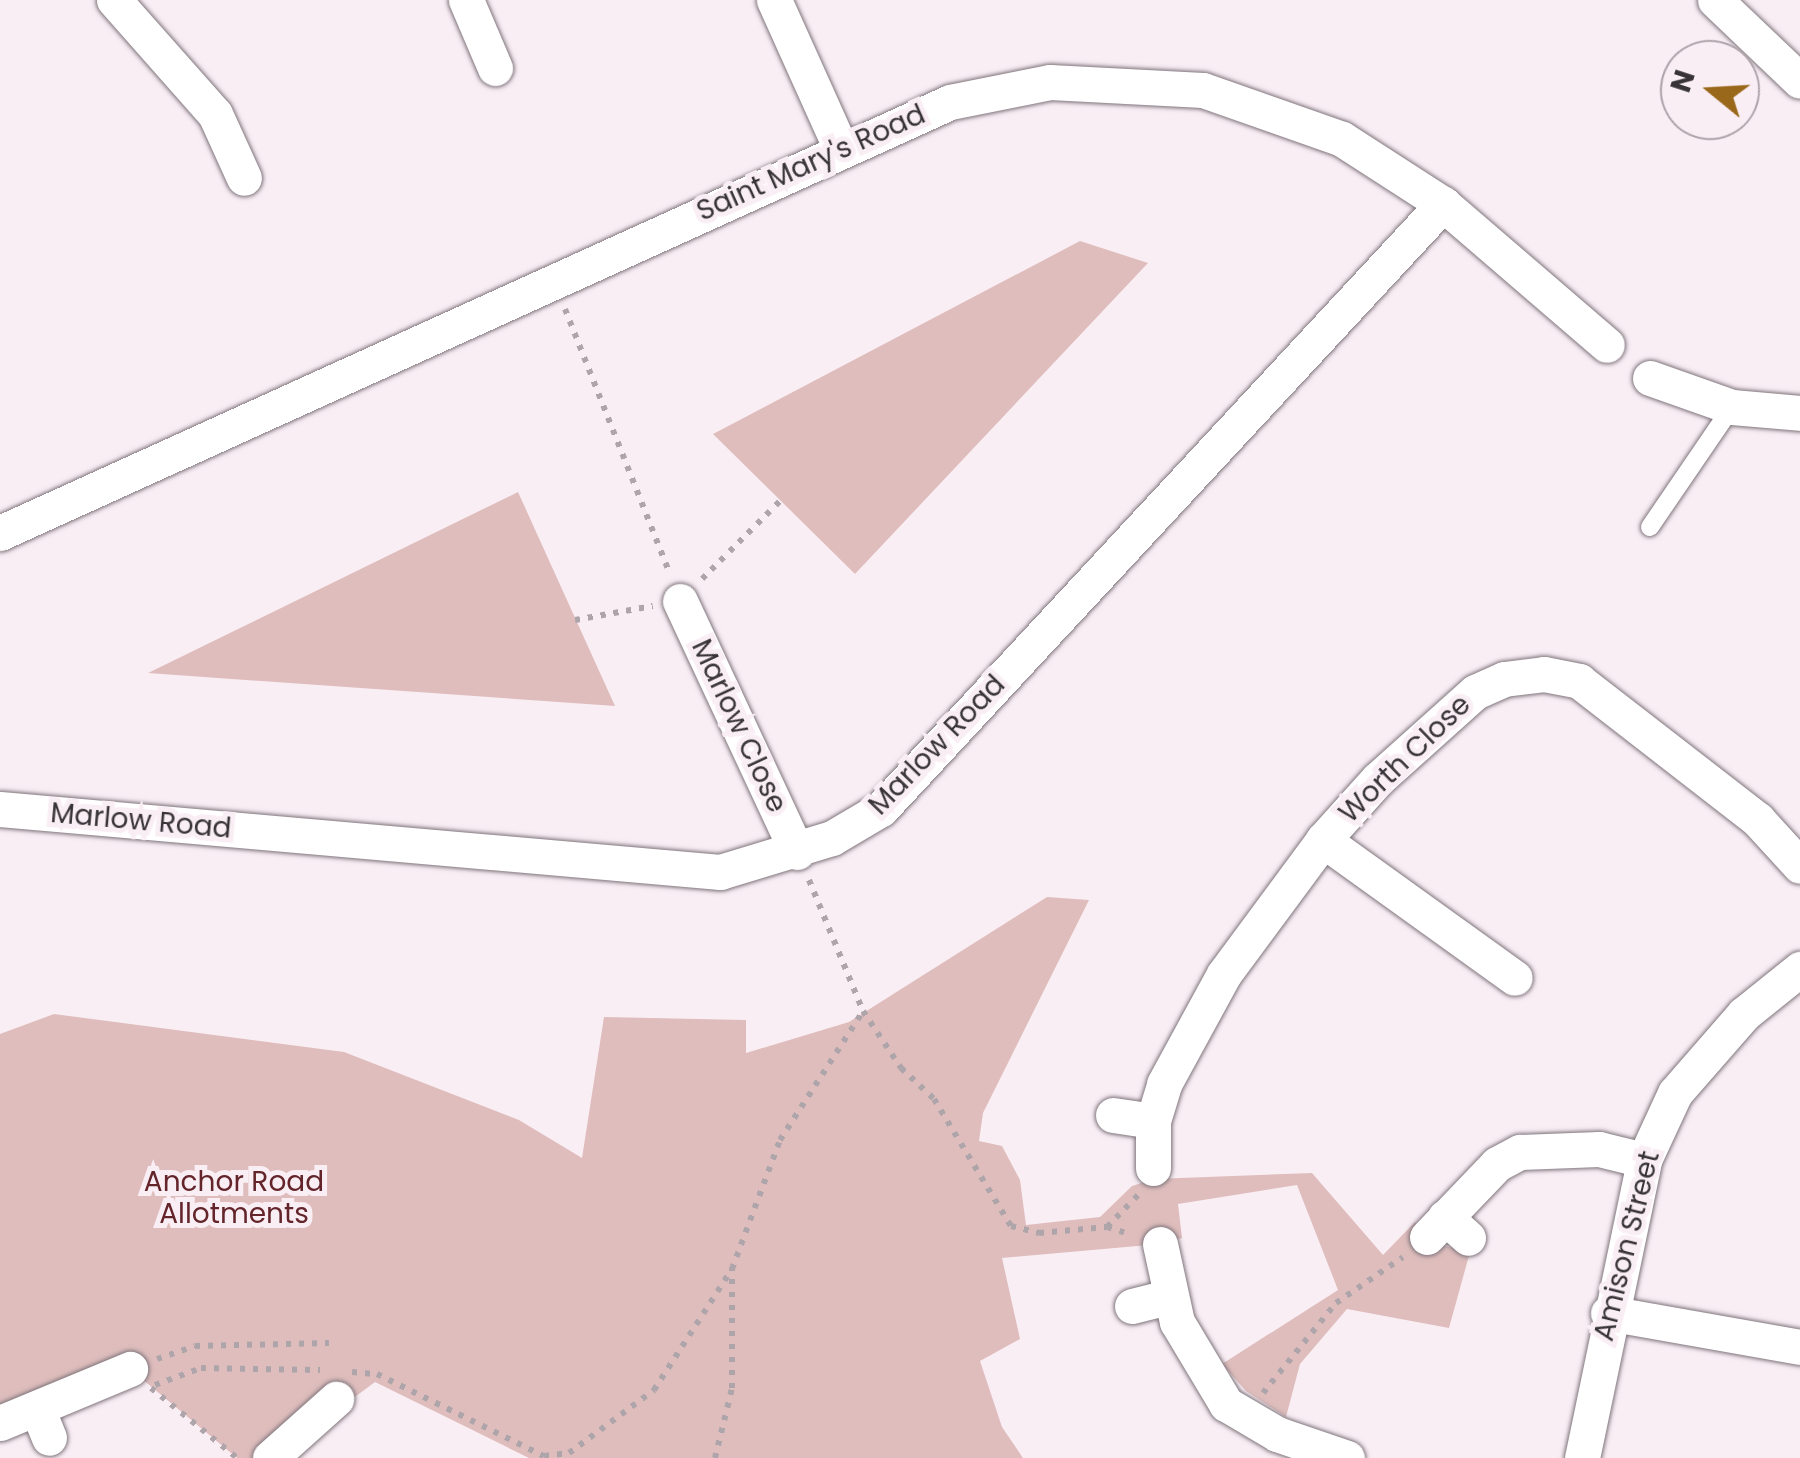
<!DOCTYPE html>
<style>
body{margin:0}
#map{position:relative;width:1800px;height:1458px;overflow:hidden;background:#faeef5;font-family:Poppins,sans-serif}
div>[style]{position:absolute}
.green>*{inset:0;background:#dfbdbd}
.path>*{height:6px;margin-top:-3px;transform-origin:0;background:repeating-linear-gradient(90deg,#aea5ab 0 5px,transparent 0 13px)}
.roads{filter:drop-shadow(0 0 2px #7f757b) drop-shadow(0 0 2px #7f757b)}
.lane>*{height:18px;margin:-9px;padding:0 9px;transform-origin:9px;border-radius:9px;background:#fff}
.street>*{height:35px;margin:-17.5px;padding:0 17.5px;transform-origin:17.5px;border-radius:17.5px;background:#fff}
span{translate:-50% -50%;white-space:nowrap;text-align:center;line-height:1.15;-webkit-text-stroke:10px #faeef5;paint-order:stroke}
.street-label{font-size:28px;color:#373336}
.park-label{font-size:28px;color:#63242a}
.north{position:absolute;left:1660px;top:40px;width:100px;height:100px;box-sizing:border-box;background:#faeef5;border:2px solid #aca3a9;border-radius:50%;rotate:288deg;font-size:28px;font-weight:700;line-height:40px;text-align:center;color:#373336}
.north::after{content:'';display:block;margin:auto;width:35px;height:45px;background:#99681a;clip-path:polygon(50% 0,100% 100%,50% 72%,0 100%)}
</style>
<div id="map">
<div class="green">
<div style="clip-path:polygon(1080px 241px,1148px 263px,855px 574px,713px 434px)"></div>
<div style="clip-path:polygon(518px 492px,615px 706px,148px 673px)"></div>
<div style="clip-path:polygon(1047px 897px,1089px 900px,983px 1113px,979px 1141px,1002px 1146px,1020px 1180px,1026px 1225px,1100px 1217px,1132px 1186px,1154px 1179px,1312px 1173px,1383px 1255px,1415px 1222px,1432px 1243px,1470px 1252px,1449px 1328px,1347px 1309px,1300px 1364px,1286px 1417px,1246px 1391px,1222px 1364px,1338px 1290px,1297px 1185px,1178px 1204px,1182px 1238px,1160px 1244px,1002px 1258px,1020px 1339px,980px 1361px,1002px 1427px,1023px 1458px,529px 1458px,375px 1382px,273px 1458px,237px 1458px,130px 1369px,0 1423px,0 1034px,54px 1014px,344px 1052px,519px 1120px,582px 1158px,604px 1017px,746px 1020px,746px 1053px,849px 1022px)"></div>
</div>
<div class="path">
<div style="left:565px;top:309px;width:283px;rotate:68.4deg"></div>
<div style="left:702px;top:579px;width:113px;rotate:-45deg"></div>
<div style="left:575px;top:620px;width:79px;rotate:-10.2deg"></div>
<div style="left:809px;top:880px;width:142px;rotate:67.6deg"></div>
<div style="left:863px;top:1011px;width:69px;rotate:56.3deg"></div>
<div style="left:901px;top:1068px;width:45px;rotate:43.2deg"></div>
<div style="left:934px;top:1099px;width:149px;rotate:58.8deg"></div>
<div style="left:1011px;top:1226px;width:29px;rotate:14deg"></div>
<div style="left:1039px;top:1233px;width:68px;rotate:-5deg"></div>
<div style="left:1107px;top:1227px;width:46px;rotate:-45.9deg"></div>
<div style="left:1107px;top:1227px;width:25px;rotate:18deg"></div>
<div style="left:157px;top:1359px;width:40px;rotate:-18.9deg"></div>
<div style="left:195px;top:1346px;width:134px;rotate:-1.3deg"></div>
<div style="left:352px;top:1372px;width:25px;rotate:5deg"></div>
<div style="left:377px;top:1374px;width:186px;rotate:26.2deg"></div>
<div style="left:544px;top:1456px;width:25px;rotate:-7deg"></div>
<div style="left:569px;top:1453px;width:106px;rotate:-36.5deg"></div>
<div style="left:654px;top:1390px;width:144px;rotate:-57.2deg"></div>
<div style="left:155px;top:1385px;width:49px;rotate:-20.3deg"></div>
<div style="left:201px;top:1368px;width:119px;rotate:1deg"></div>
<div style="left:151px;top:1388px;width:111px;rotate:39.1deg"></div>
<div style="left:1263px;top:1393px;width:116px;rotate:-51deg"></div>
<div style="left:1336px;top:1303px;width:81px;rotate:-34.5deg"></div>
<div style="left:715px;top:1458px;width:72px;rotate:-76.3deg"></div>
<div style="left:732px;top:1388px;width:119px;rotate:-90deg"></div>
<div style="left:732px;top:1269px;width:138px;rotate:-69.6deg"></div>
<div style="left:780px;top:1140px;width:153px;rotate:-57.2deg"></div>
</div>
<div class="roads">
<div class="lane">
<div style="left:1650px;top:527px;width:145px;rotate:-55.7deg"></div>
</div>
<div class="street">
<div style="left:114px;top:0;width:152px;rotate:48.5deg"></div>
<div style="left:215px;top:114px;width:70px;rotate:65.6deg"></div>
<div style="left:466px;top:0;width:74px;rotate:66.9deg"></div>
<div style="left:774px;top:0;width:163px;rotate:65.8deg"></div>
<div style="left:1715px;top:0;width:117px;rotate:43.6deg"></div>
<div style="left:1650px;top:378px;width:87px;rotate:19.5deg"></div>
<div style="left:1732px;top:407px;width:68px;rotate:5deg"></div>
<div style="left:0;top:533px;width:1043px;rotate:-24.4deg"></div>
<div style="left:950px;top:102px;width:102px;rotate:-11.3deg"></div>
<div style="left:1050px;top:82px;width:153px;rotate:3deg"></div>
<div style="left:1203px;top:90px;width:147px;rotate:19.4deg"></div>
<div style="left:1342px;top:139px;width:120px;rotate:32.8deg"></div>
<div style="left:1443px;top:204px;width:216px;rotate:40.7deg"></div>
<div style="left:680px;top:601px;width:277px;rotate:65deg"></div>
<div style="left:0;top:809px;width:723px;rotate:5deg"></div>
<div style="left:720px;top:872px;width:117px;rotate:-16.9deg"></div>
<div style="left:832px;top:838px;width:57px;rotate:-30.6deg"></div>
<div style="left:881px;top:809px;width:826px;rotate:-47.11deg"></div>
<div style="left:1323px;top:840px;width:236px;rotate:35.7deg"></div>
<div style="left:1113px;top:1115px;width:40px;rotate:8.5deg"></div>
<div style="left:1153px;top:1168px;width:47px;rotate:-90deg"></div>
<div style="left:1153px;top:1121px;width:39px;rotate:-73deg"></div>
<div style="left:1164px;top:1084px;width:125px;rotate:-61.4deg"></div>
<div style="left:1224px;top:974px;width:167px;rotate:-53.5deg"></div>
<div style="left:1323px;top:840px;width:82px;rotate:-48deg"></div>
<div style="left:1378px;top:779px;width:130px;rotate:-41.9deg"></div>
<div style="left:1475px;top:692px;width:32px;rotate:-24deg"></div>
<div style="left:1504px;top:679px;width:40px;rotate:-7.1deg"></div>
<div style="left:1544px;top:674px;width:36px;rotate:11deg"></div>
<div style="left:1579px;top:681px;width:227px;rotate:37.8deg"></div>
<div style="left:1758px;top:820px;width:62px;rotate:47.6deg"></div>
<div style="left:1445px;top:1217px;width:31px;rotate:42deg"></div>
<div style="left:1427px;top:1237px;width:101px;rotate:-46.2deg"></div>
<div style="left:1497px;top:1164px;width:26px;rotate:-28deg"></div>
<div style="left:1520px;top:1152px;width:79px;rotate:-2.2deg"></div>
<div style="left:1599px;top:1149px;width:46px;rotate:13.7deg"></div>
<div style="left:1160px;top:1244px;width:80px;rotate:77.7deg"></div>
<div style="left:1177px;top:1322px;width:96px;rotate:59.1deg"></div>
<div style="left:1226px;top:1404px;width:59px;rotate:30.5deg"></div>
<div style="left:1277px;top:1434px;width:74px;rotate:18.9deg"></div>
<div style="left:1132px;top:1306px;width:36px;rotate:-14deg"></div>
<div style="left:1608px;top:1313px;width:195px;rotate:10deg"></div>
<div style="left:37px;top:1408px;width:32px;rotate:68deg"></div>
<div style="left:0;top:1423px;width:141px;rotate:-22.6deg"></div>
<div style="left:270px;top:1458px;width:89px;rotate:-41.8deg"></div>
<div style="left:1582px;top:1458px;width:304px;rotate:-78.2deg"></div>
<div style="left:1644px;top:1160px;width:74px;rotate:-65.2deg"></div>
<div style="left:1675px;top:1093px;width:105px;rotate:-48.9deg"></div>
<div style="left:1744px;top:1014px;width:72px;rotate:-38.8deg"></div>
</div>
</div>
<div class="street-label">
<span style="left:811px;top:163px;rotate:-24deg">Saint Mary's Road</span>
<span style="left:739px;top:726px;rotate:65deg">Marlow Close</span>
<span style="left:937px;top:745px;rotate:-46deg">Marlow Road</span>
<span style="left:1405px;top:759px;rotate:-44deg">Worth Close</span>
<span style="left:141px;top:821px;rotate:5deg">Marlow Road</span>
<span style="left:1627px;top:1246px;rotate:-76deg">Amison Street</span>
</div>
<div class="park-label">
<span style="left:234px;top:1198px">Anchor Road<br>Allotments</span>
</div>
<div class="north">N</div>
</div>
